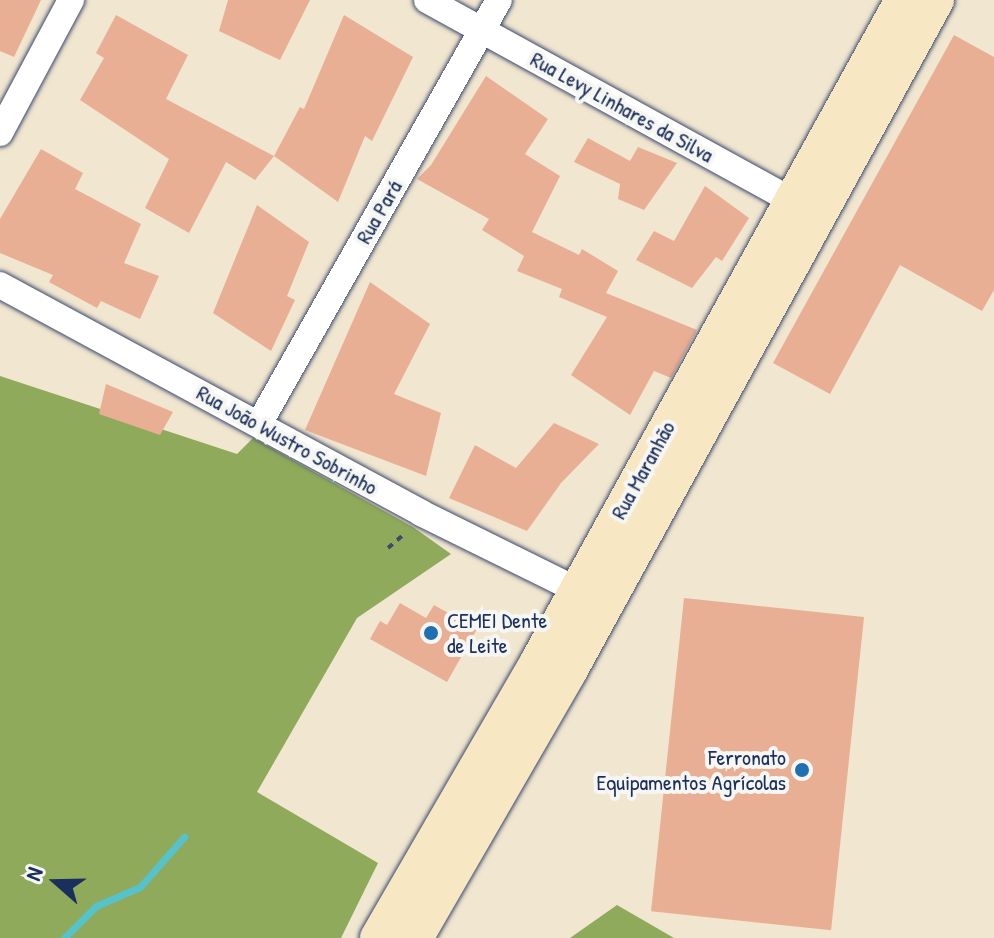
<!DOCTYPE html>
<meta charset="utf-8">
<style>
body{margin:0}
#map{position:relative;width:994px;height:938px;overflow:hidden;background:#f1e6cf;font-family:"Patrick Hand",sans-serif}
div>[style]{position:absolute}
.forest>*{inset:0;background:#90aa5c}
.stream>*{height:7px;margin:-3.5px;padding:0 3.5px;transform-origin:3.5px;border-radius:3.5px;background:#55c3c9}
.building>*{inset:0;background:#e9af94;transform-origin:0 0}
.path>*{height:4px;margin-top:-2px;transform-origin:0;background:repeating-linear-gradient(90deg,#3b4a6f 0 6px,transparent 0 12px)}
.roads{filter:drop-shadow(0 0 2px #3b4a6f) drop-shadow(0 0 2px #3b4a6f)}
.street>*{height:26px;margin:-13px;padding:0 13px;transform-origin:13px;border-radius:13px;background:#fff}
.secondary>*{height:36px;margin:-18px;padding:0 18px;transform-origin:18px;border-radius:18px;background:#f8e7c3}
.dots>*{width:22px;height:22px;translate:-50% -50%;box-sizing:border-box;border:4px solid #f6f6f2;border-radius:50%}
span{translate:-50% -50%;white-space:nowrap;text-align:center;line-height:1.15;-webkit-text-stroke:8px #f6f6f2;paint-order:stroke}
.street-label{font-size:22px;color:#1b2f5e}
.poi-label{font-size:22px;color:#1b2f5e}
.left{translate:0 -50%;text-align:left}
.right{translate:-100% -50%;text-align:right}
.north{position:absolute;left:16px;top:842px;width:80px;height:80px;-webkit-text-stroke:6px #f6f6f2;paint-order:stroke;rotate:290deg;font-size:22px;font-weight:700;line-height:32px;text-align:center;color:#1b2f5e}
.north::after{content:'';display:block;margin:auto;width:28px;height:36px;background:#1b2f5e;clip-path:polygon(50% 0,100% 100%,50% 72%,0 100%)}
</style>
<div id="map">
<div class="forest">
<div style="clip-path:polygon(0 376px,237px 454px,253px 438px,413px 527px,451px 554px,357px 618px,257px 792px,378px 863px,341px 938px,0 938px)"></div>
<div style="clip-path:polygon(617px 905px,674px 938px,570px 938px)"></div>
</div>
<div class="stream">
<div style="left:64px;top:938px;width:45px;rotate:-45deg"></div>
<div style="left:96px;top:906px;width:48px;rotate:-23.4deg"></div>
<div style="left:140px;top:887px;width:67px;rotate:-48.7deg"></div>
</div>
<div class="building">
<div style="clip-path:polygon(0 0,41px 0,14px 57px,0 51px)"></div>
<div style="clip-path:polygon(228px 0,310px 0,280px 60px,219px 31px)"></div>
<div style="clip-path:polygon(116px 15px,188px 55px,166px 99px,274px 156px,255px 180px,226px 162px,189px 233px,145px 208px,169px 159px,80px 100px,104px 58px,96px 53px)"></div>
<div style="clip-path:polygon(344px 15px,413px 57px,372px 141px,365px 136px,338px 202px,274px 156px,300px 107px,304px 109px)"></div>
<div style="clip-path:polygon(954px 35px,994px 57px,994px 290px,982px 311px,900px 265px,830px 394px,773px 363px)"></div>
<div style="clip-path:polygon(486px 76px,548px 119px,525px 154px,560px 176px,532px 232px,579px 255px,582px 249px,618px 271px,606px 293px,697px 330px,671px 378px,654px 371px,630px 415px,571px 375px,607px 317px,559px 297px,562px 289px,517px 271px,524px 256px,482px 230px,489px 219px,417px 179px,431px 165px)"></div>
<div style="clip-path:polygon(588px 138px,630px 161px,638px 147px,677px 163px,644px 210px,618px 199px,620px 184px,574px 162px)"></div>
<div style="clip-path:polygon(41px 149px,83px 173px,75px 189px,141px 224px,124px 263px,159px 276px,140px 319px,101px 301px,97px 308px,49px 282px,53px 275px,0 253px,0 219px)"></div>
<div style="clip-path:polygon(705px 186px,749px 218px,722px 261px,716px 257px,692px 288px,636px 260px,654px 231px,674px 241px)"></div>
<div style="clip-path:polygon(257px 205px,309px 242px,287px 296px,295px 300px,271px 351px,213px 313px)"></div>
<div style="clip-path:polygon(370px 282px,430px 324px,394px 394px,441px 413px,426px 476px,305px 430px)"></div>
<div style="clip-path:polygon(106px 384px,173px 412px,160px 435px,99px 414px)"></div>
<div style="clip-path:polygon(554px 423px,599px 444px,561px 483px,527px 531px,449px 498px,475px 445px,516px 468px)"></div>
<div style="left:684px;top:598px;width:181px;height:315px;rotate:6deg"></div>
<div style="clip-path:polygon(400px 603px,426px 618px,434px 605px,477px 629px,447px 682px,370px 639px,380px 621px,387px 625px)"></div>
</div>
<div class="path">
<div style="left:388px;top:548px;width:23px;rotate:-41deg"></div>
</div>
<div class="roads">
<div class="street">
<div style="left:427px;top:0;width:432px;rotate:28.8deg"></div>
<div style="left:0;top:133px;width:151px;rotate:-61.9deg"></div>
<div style="left:0;top:285px;width:479px;rotate:28.4deg"></div>
<div style="left:421px;top:513px;width:190px;rotate:26.3deg"></div>
<div style="left:259px;top:424px;width:487px;rotate:-60.5deg"></div>
</div>
<div class="secondary">
<div style="left:378px;top:938px;width:321px;rotate:-59.9deg"></div>
<div style="left:539px;top:660px;width:754px;rotate:-61.12deg"></div>
<div style="left:415px;top:938px;width:306px;rotate:-60deg"></div>
<div style="left:568px;top:673px;width:767px;rotate:-61.33deg"></div>
</div>
</div>
<div class="dots">
<div style="left:431px;top:633px;background:#1f6fb2"></div>
<div style="left:802px;top:770px;background:#1f6fb2"></div>
</div>
<div class="street-label">
<span style="left:622px;top:107px;rotate:29deg">Rua Levy Linhares da Silva</span>
<span style="left:379px;top:212px;rotate:-60deg">Rua Pará</span>
<span style="left:287px;top:440px;rotate:29deg">Rua João Wustro Sobrinho</span>
<span style="left:643px;top:470px;rotate:-61deg">Rua Maranhão</span>
</div>
<div class="poi-label">
<span class="left" style="left:447px;top:633px">CEMEI Dente<br>de Leite</span>
<span class="right" style="left:786px;top:770px">Ferronato<br>Equipamentos Agrícolas</span>
</div>
<div class="north">N</div>
</div>
